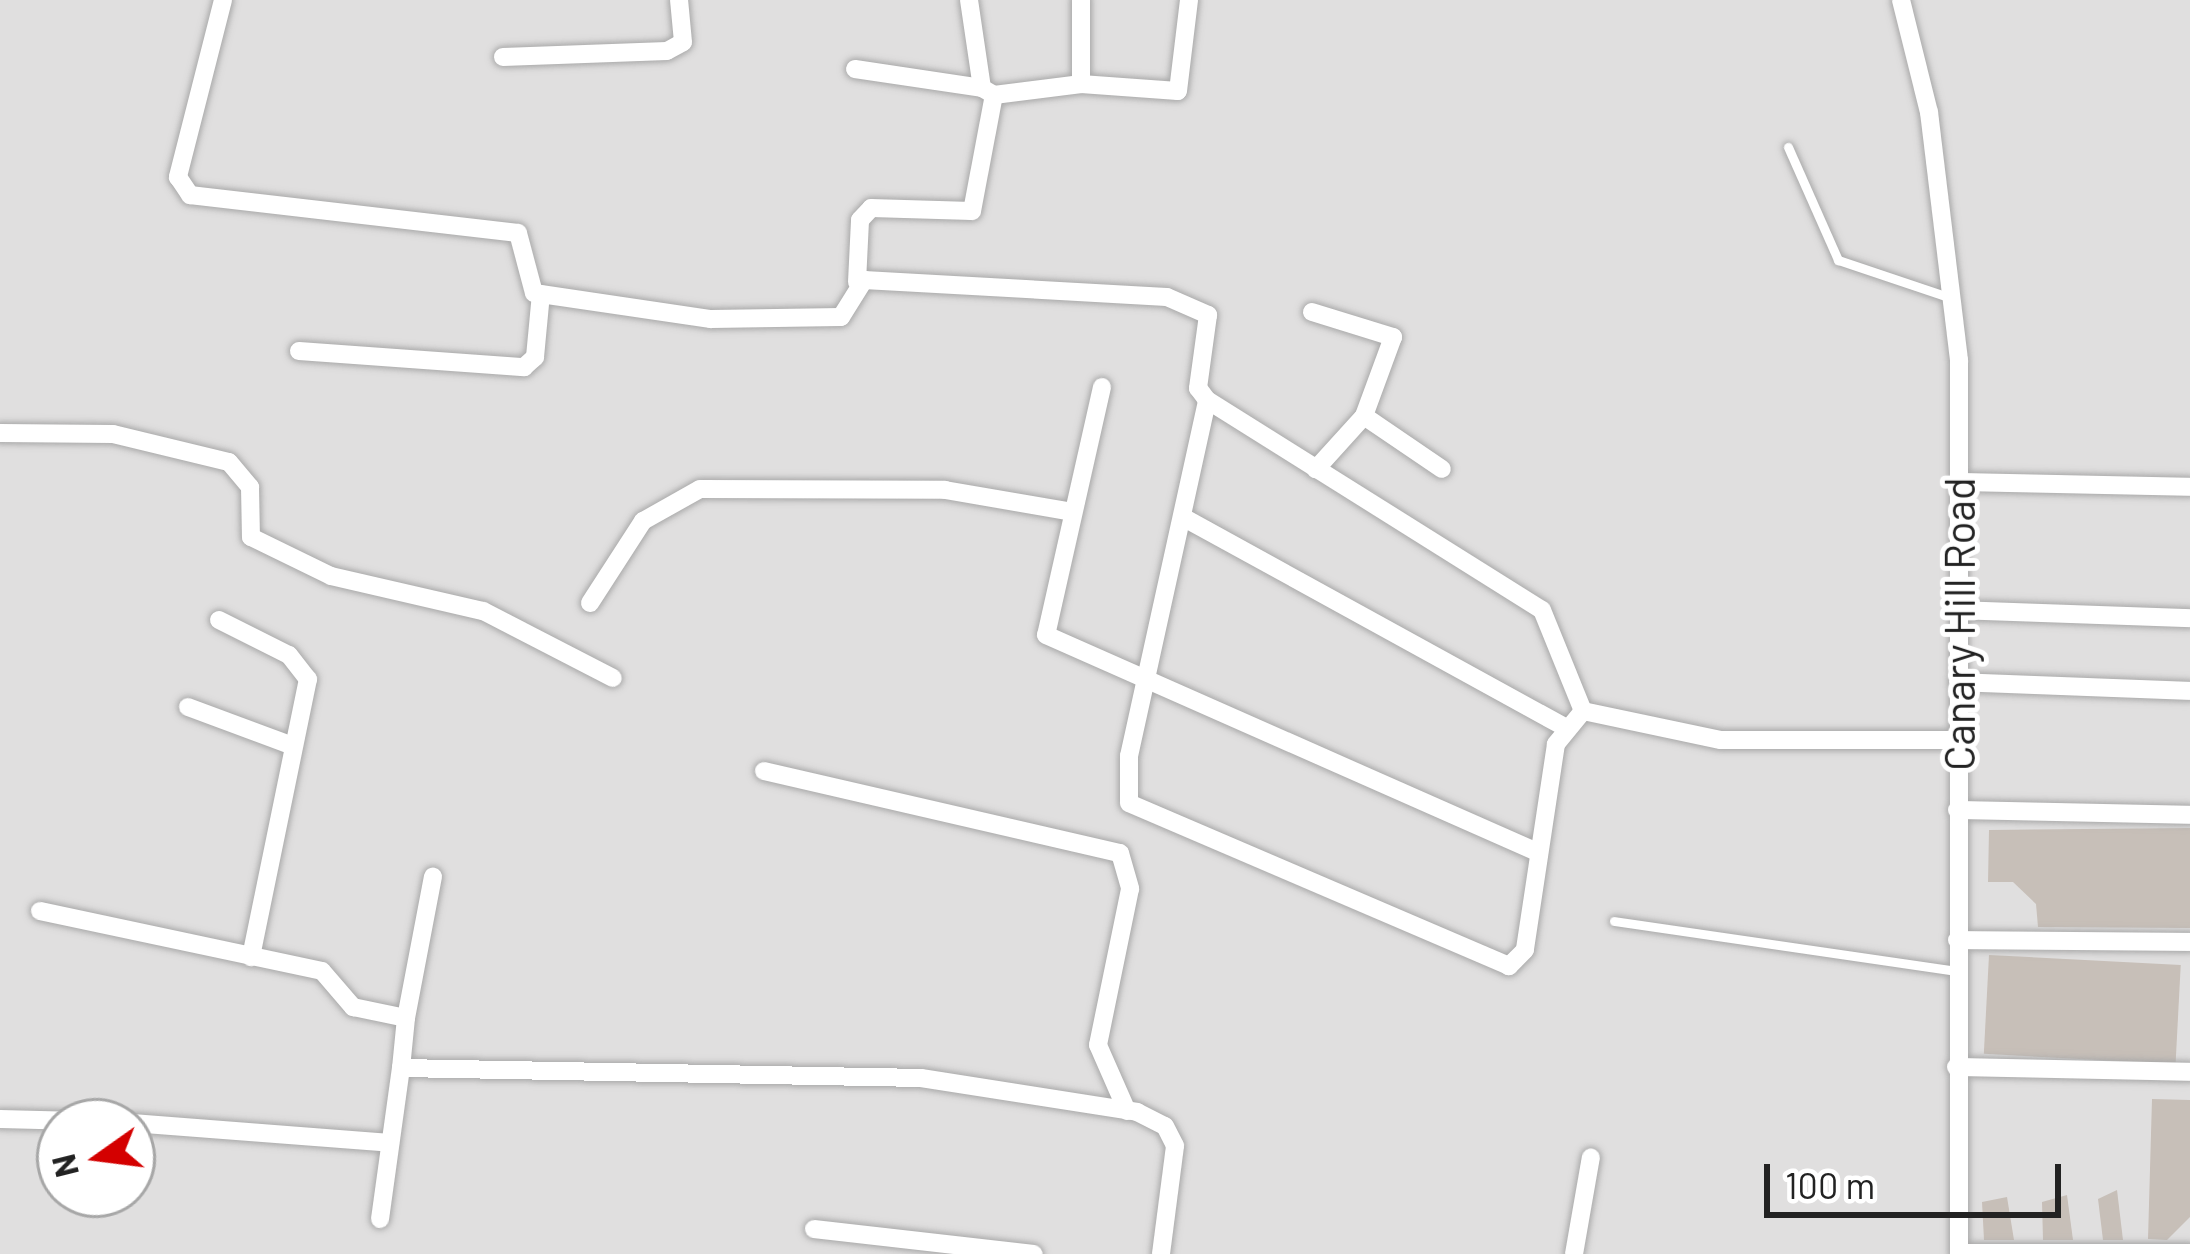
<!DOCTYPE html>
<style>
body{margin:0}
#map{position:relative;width:2190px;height:1254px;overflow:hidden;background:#f2efe9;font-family:Barlow,sans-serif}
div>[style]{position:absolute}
.residential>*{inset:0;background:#e0dfdf}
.building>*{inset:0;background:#c7bfb8;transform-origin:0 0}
.roads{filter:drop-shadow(0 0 3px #a9a9a9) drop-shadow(0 0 3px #a9a9a9)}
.lane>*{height:9px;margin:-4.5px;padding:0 4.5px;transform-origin:4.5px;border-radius:4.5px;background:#fff}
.street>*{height:18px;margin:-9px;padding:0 9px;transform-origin:9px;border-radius:9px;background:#fff}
span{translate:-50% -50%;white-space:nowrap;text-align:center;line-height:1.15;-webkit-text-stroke:10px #fff;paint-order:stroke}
.street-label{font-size:42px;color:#222}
.north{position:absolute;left:36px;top:1098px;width:120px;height:120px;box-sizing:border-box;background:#fff;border:3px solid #a7a7a7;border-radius:50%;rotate:256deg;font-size:33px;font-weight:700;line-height:48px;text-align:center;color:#222}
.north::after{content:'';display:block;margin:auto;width:42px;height:54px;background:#d40000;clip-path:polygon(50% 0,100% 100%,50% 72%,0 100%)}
.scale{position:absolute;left:1764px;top:1164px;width:297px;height:54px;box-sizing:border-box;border:6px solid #222;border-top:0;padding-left:15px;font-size:36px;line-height:42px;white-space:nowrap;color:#222;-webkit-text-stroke:9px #fff;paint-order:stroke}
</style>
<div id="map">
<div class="residential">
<div style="clip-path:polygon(evenodd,0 0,2190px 0,2190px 1254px,0 1254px,0 0,60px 1122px,132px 1122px,132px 1194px,60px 1194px,60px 1122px)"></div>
</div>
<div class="building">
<div style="clip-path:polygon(2190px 828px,2190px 928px,2038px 927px,2036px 904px,2013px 882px,1988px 882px,1989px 830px)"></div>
<div style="left:1989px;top:955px;width:192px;height:99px;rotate:3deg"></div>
<div style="clip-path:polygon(2152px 1099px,2190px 1100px,2190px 1217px,2167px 1240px,2148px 1239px)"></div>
<div style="clip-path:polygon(2117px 1190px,2123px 1240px,2103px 1240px,2098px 1199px)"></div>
<div style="clip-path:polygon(2067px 1195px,2073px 1240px,2043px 1240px,2042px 1202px)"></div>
<div style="clip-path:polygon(2007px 1197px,2014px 1240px,1984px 1240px,1982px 1202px)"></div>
</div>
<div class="roads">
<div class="lane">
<div style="left:1788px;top:147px;width:124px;rotate:66.1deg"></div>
<div style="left:1838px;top:260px;width:122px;rotate:18.6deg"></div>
<div style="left:1614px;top:921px;width:347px;rotate:8.3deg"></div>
</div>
<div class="street">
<div style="left:223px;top:0;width:183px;rotate:104.3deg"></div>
<div style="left:178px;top:177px;width:22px;rotate:56deg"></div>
<div style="left:190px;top:195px;width:330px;rotate:6.6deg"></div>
<div style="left:518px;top:233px;width:62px;rotate:75.1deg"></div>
<div style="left:534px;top:293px;width:179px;rotate:8.4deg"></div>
<div style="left:711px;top:319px;width:130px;rotate:-0.9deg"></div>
<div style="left:841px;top:317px;width:44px;rotate:-58.1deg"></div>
<div style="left:864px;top:280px;width:303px;rotate:3.2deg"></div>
<div style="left:1167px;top:297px;width:45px;rotate:23.7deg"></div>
<div style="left:1208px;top:315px;width:74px;rotate:97.8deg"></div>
<div style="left:1198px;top:388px;width:15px;rotate:53deg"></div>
<div style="left:969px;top:0;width:89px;rotate:81.6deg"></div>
<div style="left:982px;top:88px;width:14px;rotate:30deg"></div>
<div style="left:994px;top:95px;width:88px;rotate:-7.2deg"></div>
<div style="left:1081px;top:84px;width:97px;rotate:4.1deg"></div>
<div style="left:1178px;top:91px;width:92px;rotate:-83.1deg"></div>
<div style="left:1081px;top:0;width:84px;rotate:90deg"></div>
<div style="left:1901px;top:0;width:115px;rotate:76deg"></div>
<div style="left:1929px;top:112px;width:250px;rotate:83.1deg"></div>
<div style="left:1959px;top:360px;width:894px;rotate:90deg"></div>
<div style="left:503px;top:57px;width:164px;rotate:-2.1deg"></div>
<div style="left:667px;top:51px;width:18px;rotate:-29deg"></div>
<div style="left:683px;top:42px;width:42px;rotate:-95.4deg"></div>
<div style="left:855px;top:69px;width:128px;rotate:8.5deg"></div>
<div style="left:857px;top:282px;width:62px;rotate:-87.2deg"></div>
<div style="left:860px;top:220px;width:16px;rotate:-47deg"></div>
<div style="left:871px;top:208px;width:101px;rotate:1.7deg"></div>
<div style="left:972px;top:211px;width:118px;rotate:-79.3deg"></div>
<div style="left:1312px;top:312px;width:85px;rotate:17.2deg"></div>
<div style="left:1393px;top:337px;width:84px;rotate:110.2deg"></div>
<div style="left:1364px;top:416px;width:72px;rotate:132.2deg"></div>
<div style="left:299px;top:351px;width:226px;rotate:4.1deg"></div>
<div style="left:524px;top:367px;width:15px;rotate:-42deg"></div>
<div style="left:535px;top:357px;width:63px;rotate:-84.6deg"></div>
<div style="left:1102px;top:387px;width:254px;rotate:102.7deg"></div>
<div style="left:1046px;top:635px;width:537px;rotate:23.84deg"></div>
<div style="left:1364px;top:416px;width:94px;rotate:34.2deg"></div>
<div style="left:0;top:433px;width:113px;rotate:0.5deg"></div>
<div style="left:113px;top:434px;width:119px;rotate:13.6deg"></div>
<div style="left:229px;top:462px;width:33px;rotate:50deg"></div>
<div style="left:250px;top:487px;width:50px;rotate:88.9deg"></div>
<div style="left:251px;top:537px;width:89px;rotate:26deg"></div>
<div style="left:331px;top:576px;width:156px;rotate:13deg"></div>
<div style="left:483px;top:611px;width:146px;rotate:27.3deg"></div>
<div style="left:1959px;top:482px;width:231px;rotate:1.2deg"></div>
<div style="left:1188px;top:520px;width:427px;rotate:28.8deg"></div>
<div style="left:590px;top:603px;width:98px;rotate:-57.1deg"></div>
<div style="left:643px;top:521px;width:65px;rotate:-29.3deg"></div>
<div style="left:700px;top:489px;width:245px;rotate:0.2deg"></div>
<div style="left:945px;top:490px;width:129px;rotate:9.8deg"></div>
<div style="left:1958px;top:610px;width:232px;rotate:2deg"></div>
<div style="left:219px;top:620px;width:78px;rotate:26.6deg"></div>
<div style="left:289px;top:655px;width:31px;rotate:52deg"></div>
<div style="left:308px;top:679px;width:284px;rotate:101.6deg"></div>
<div style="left:1958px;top:682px;width:232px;rotate:2.2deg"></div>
<div style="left:188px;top:707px;width:112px;rotate:20.4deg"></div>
<div style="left:1583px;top:711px;width:43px;rotate:129.3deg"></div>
<div style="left:1556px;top:744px;width:208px;rotate:98.6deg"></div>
<div style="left:1525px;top:950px;width:23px;rotate:135deg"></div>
<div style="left:1509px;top:966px;width:413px;rotate:-156.8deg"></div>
<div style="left:1129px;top:803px;width:47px;rotate:-90deg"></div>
<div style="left:1129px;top:756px;width:364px;rotate:-77.6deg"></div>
<div style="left:1207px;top:400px;width:395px;rotate:32.1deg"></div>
<div style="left:1542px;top:610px;width:109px;rotate:67.9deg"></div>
<div style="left:1583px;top:711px;width:141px;rotate:11.9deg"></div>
<div style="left:1721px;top:740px;width:236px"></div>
<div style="left:764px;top:771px;width:365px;rotate:13deg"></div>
<div style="left:1120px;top:853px;width:37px;rotate:74deg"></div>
<div style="left:1130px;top:889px;width:159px;rotate:101.6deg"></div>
<div style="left:1098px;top:1045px;width:72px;rotate:66.3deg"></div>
<div style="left:1957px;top:810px;width:233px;rotate:1.2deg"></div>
<div style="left:40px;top:911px;width:288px;rotate:12deg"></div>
<div style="left:322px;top:971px;width:48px;rotate:49.3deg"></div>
<div style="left:353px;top:1007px;width:54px;rotate:11.7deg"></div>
<div style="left:406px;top:1018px;width:50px;rotate:95.7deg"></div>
<div style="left:401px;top:1068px;width:520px;rotate:1.1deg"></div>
<div style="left:921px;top:1078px;width:219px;rotate:8.9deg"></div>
<div style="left:1137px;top:1112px;width:31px;rotate:27deg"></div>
<div style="left:1165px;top:1126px;width:22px;rotate:63deg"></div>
<div style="left:1175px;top:1146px;width:109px;rotate:97.4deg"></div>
<div style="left:1957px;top:940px;width:233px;rotate:0.5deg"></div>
<div style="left:406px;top:1018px;width:144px;rotate:-79.2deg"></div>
<div style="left:1956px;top:1067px;width:234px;rotate:1.2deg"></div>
<div style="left:0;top:1119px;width:120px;rotate:1.4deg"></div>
<div style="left:132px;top:1123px;width:259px;rotate:4.4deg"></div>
<div style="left:380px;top:1219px;width:152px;rotate:-82.1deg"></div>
<div style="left:814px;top:1229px;width:221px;rotate:6.5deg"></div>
<div style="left:1959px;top:1253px;width:231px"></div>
<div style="left:1574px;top:1254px;width:98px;rotate:-80.1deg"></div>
</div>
</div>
<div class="street-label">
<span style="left:1958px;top:624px;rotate:-90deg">Canary Hill Road</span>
</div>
<div class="north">N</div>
<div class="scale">100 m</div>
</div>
